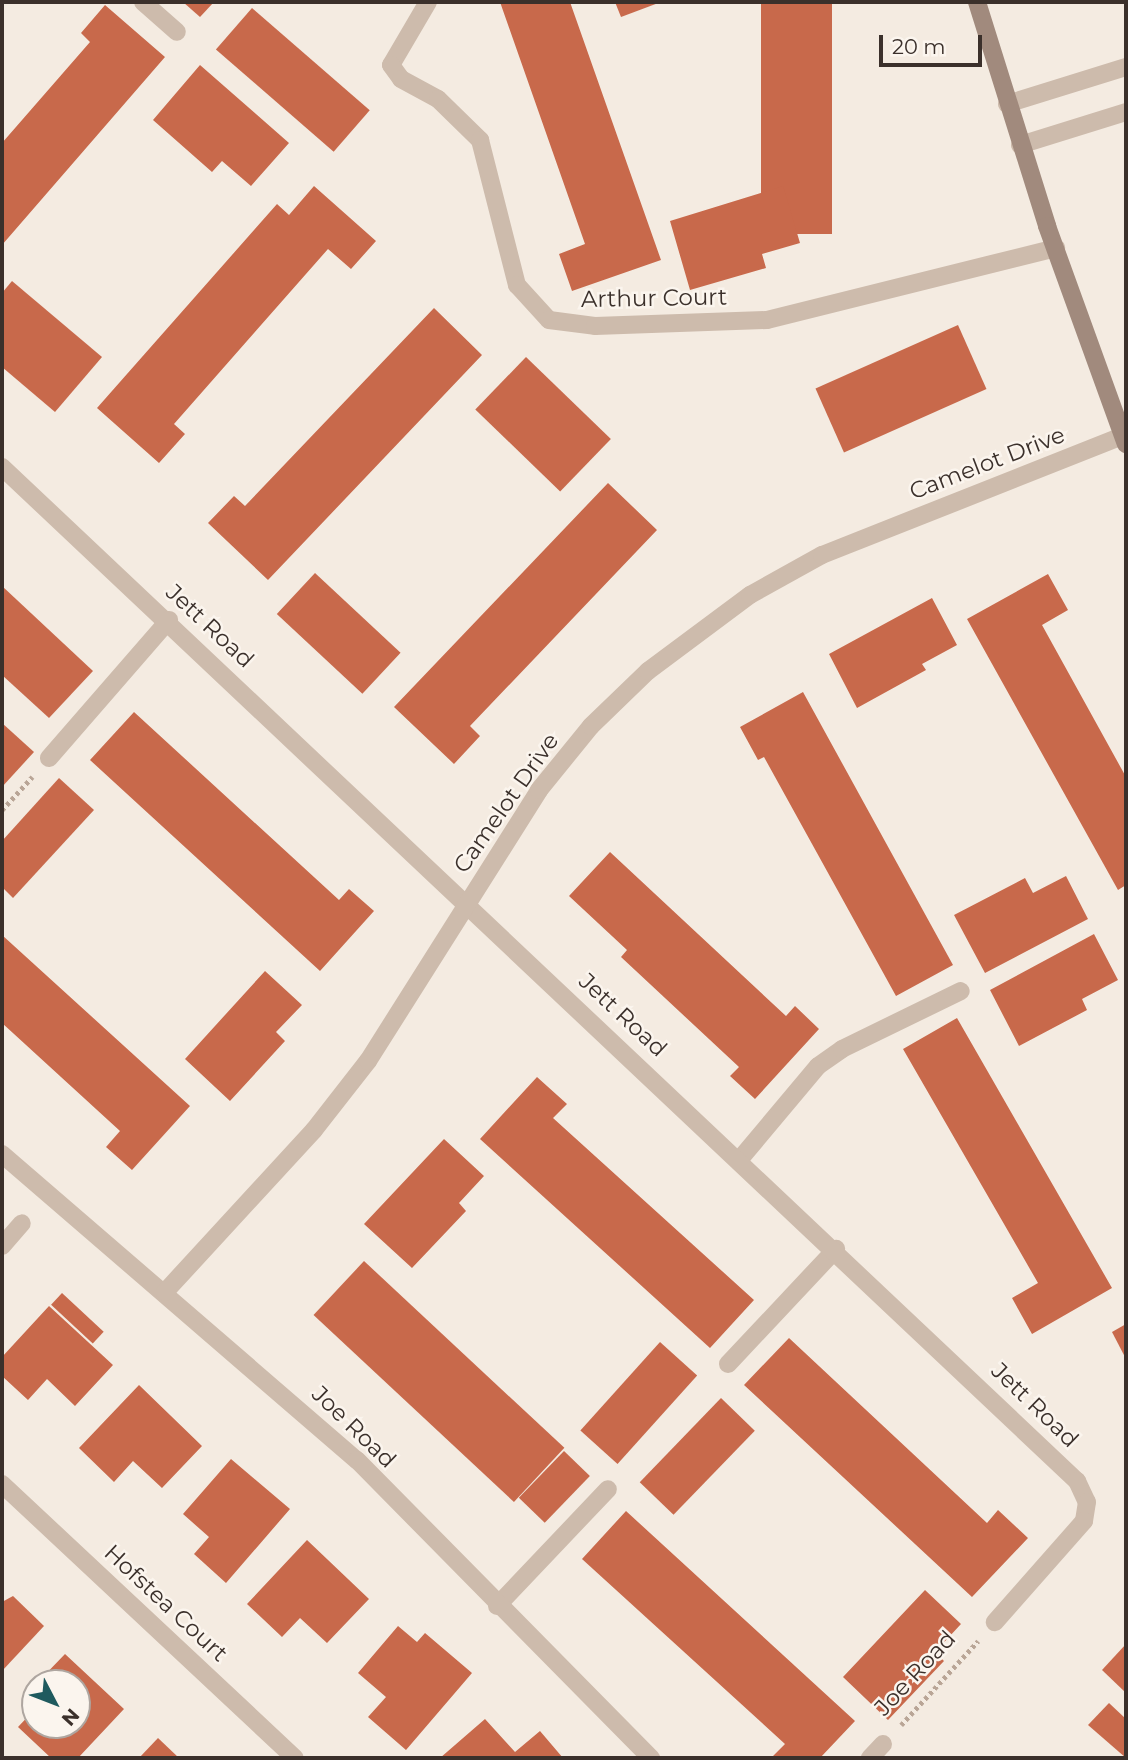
<!DOCTYPE html>
<style>
body{margin:0}
#map{position:relative;width:1128px;height:1760px;overflow:hidden;background:#f4ebe1;font-family:Montserrat,sans-serif}
div>[style]{position:absolute}
.building>*{inset:0;background:#c8694b;transform-origin:0 0}
.path>*{height:4.5px;margin-top:-2.25px;transform-origin:0;background:repeating-linear-gradient(90deg,#b9a596 0 3.5px,transparent 0 7px)}
.lane>*{height:18px;margin:-9px;padding:0 9px;transform-origin:9px;border-radius:9px;background:#cdbbac}
.street>*{height:18px;margin:-9px;padding:0 9px;transform-origin:9px;border-radius:9px;background:#cdbbac}
.secondary>*{height:18px;margin:-9px;padding:0 9px;transform-origin:9px;border-radius:9px;background:#a18a7d}
span{translate:-50% -50%;white-space:nowrap;text-align:center;line-height:1.15;-webkit-text-stroke:5px #fbf5ee;paint-order:stroke}
.street-label{font-size:23px;color:#3b302b}
.frame{position:absolute;inset:0;border:4px solid #3b302b;pointer-events:none}
.north{position:absolute;left:21px;top:1669px;width:70px;height:70px;box-sizing:border-box;background:#fbf5ee;border:2px solid #aea6a0;border-radius:50%;rotate:132deg;font-size:19px;font-weight:700;line-height:28px;text-align:center;color:#3b302b}
.north::after{content:'';display:block;margin:auto;width:24px;height:32px;background:#1f5a5e;clip-path:polygon(50% 0,100% 100%,50% 72%,0 100%)}
.scale{position:absolute;left:879px;top:35px;width:103px;height:32px;box-sizing:border-box;border:4px solid #3b302b;border-top:0;padding-left:9px;font-size:21px;line-height:24px;white-space:nowrap;color:#3b302b;-webkit-text-stroke:5px #fbf5ee;paint-order:stroke}
</style>
<div id="map">
<div class="building">
<div style="clip-path:polygon(183px 2px,214px 2px,200px 17px)"></div>
<div style="clip-path:polygon(500px 2px,570px 2px,661px 260px,572px 291px,559px 254px,585px 244px)"></div>
<div style="clip-path:polygon(615px 2px,661px 2px,621px 17px)"></div>
<div style="left:761px;top:2px;width:71px;height:232px"></div>
<div style="clip-path:polygon(105px 5px,165px 57px,2px 245px,2px 143px,90px 42px,81px 33px)"></div>
<div style="left:252px;top:8px;width:156px;height:55px;rotate:41deg"></div>
<div style="clip-path:polygon(200px 65px,289px 143px,251px 186px,222px 161px,212px 172px,153px 120px)"></div>
<div style="clip-path:polygon(314px 186px,376px 241px,351px 269px,328px 249px,174px 424px,185px 434px,159px 463px,97px 408px,277px 204px,289px 215px)"></div>
<div style="clip-path:polygon(783px 186px,800px 243px,762px 254px,766px 268px,690px 290px,670px 221px)"></div>
<div style="clip-path:polygon(12px 281px,102px 357px,55px 412px,2px 367px,2px 293px)"></div>
<div style="clip-path:polygon(434px 308px,482px 355px,268px 580px,208px 523px,234px 496px,245px 506px)"></div>
<div style="left:958px;top:325px;width:70px;height:156px;rotate:66deg"></div>
<div style="left:526px;top:357px;width:118px;height:73px;rotate:44deg"></div>
<div style="clip-path:polygon(608px 483px,657px 530px,470px 726px,480px 736px,454px 764px,394px 707px)"></div>
<div style="left:315px;top:573px;width:117px;height:56px;rotate:43deg"></div>
<div style="clip-path:polygon(1048px 574px,1068px 610px,1042px 625px,1126px 777px,1126px 885px,1118px 890px,967px 619px)"></div>
<div style="clip-path:polygon(2px 586px,93px 671px,49px 718px,2px 675px)"></div>
<div style="clip-path:polygon(932px 598px,957px 645px,922px 664px,926px 670px,857px 708px,829px 654px)"></div>
<div style="clip-path:polygon(803px 692px,953px 965px,896px 996px,764px 757px,758px 760px,740px 727px)"></div>
<div style="clip-path:polygon(134px 712px,339px 900px,349px 889px,374px 911px,320px 971px,90px 760px)"></div>
<div style="clip-path:polygon(2px 723px,34px 752px,2px 787px)"></div>
<div style="clip-path:polygon(59px 778px,94px 810px,13px 898px,2px 887px,2px 841px)"></div>
<div style="clip-path:polygon(610px 852px,786px 1016px,795px 1006px,819px 1029px,755px 1099px,730px 1076px,739px 1067px,621px 957px,627px 950px,569px 896px)"></div>
<div style="clip-path:polygon(1066px 876px,1088px 919px,985px 973px,954px 915px,1025px 878px,1033px 893px)"></div>
<div style="clip-path:polygon(1094px 934px,1118px 980px,1082px 999px,1087px 1010px,1019px 1046px,990px 990px)"></div>
<div style="clip-path:polygon(2px 935px,190px 1106px,132px 1170px,106px 1147px,120px 1131px,2px 1023px)"></div>
<div style="clip-path:polygon(265px 971px,302px 1005px,276px 1032px,285px 1041px,230px 1101px,185px 1059px)"></div>
<div style="clip-path:polygon(957px 1018px,1112px 1288px,1032px 1334px,1012px 1298px,1038px 1283px,903px 1049px)"></div>
<div style="clip-path:polygon(537px 1077px,567px 1104px,553px 1118px,754px 1300px,710px 1348px,480px 1139px)"></div>
<div style="clip-path:polygon(444px 1139px,484px 1176px,459px 1203px,466px 1211px,412px 1268px,364px 1224px)"></div>
<div style="left:364px;top:1261px;width:274px;height:74px;rotate:43deg"></div>
<div style="left:62px;top:1293px;width:57px;height:16px;rotate:43deg"></div>
<div style="clip-path:polygon(49px 1306px,113px 1365px,75px 1406px,47px 1379px,28px 1400px,2px 1376px,2px 1357px)"></div>
<div style="clip-path:polygon(1126px 1324px,1126px 1359px,1112px 1332px)"></div>
<div style="clip-path:polygon(789px 1338px,987px 1523px,998px 1510px,1028px 1538px,972px 1597px,744px 1385px)"></div>
<div style="left:660px;top:1342px;width:50px;height:119px;rotate:42deg"></div>
<div style="clip-path:polygon(139px 1385px,202px 1446px,162px 1488px,133px 1461px,114px 1482px,79px 1448px)"></div>
<div style="left:721px;top:1398px;width:47px;height:117px;rotate:44deg"></div>
<div style="left:564px;top:1451px;width:36px;height:65px;rotate:44deg"></div>
<div style="clip-path:polygon(231px 1459px,290px 1509px,226px 1583px,194px 1554px,209px 1537px,183px 1514px)"></div>
<div style="clip-path:polygon(626px 1511px,855px 1721px,820px 1758px,771px 1758px,785px 1744px,582px 1559px)"></div>
<div style="clip-path:polygon(307px 1540px,369px 1599px,327px 1643px,300px 1618px,282px 1637px,247px 1604px)"></div>
<div style="clip-path:polygon(925px 1590px,961px 1624px,935px 1652px,944px 1661px,888px 1720px,843px 1677px)"></div>
<div style="clip-path:polygon(13px 1596px,44px 1626px,2px 1671px,2px 1602px)"></div>
<div style="clip-path:polygon(398px 1626px,417px 1642px,425px 1633px,472px 1673px,406px 1750px,368px 1717px,386px 1697px,358px 1673px)"></div>
<div style="clip-path:polygon(1126px 1644px,1126px 1693px,1102px 1670px)"></div>
<div style="clip-path:polygon(65px 1654px,124px 1709px,78px 1758px,51px 1758px,18px 1727px,35px 1709px,35px 1725px,77px 1725px,77px 1683px,38px 1682px)"></div>
<div style="clip-path:polygon(1109px 1703px,1126px 1719px,1126px 1758px,1088px 1725px)"></div>
<div style="clip-path:polygon(485px 1719px,515px 1752px,540px 1731px,563px 1758px,440px 1758px)"></div>
<div style="clip-path:polygon(158px 1738px,179px 1758px,139px 1758px)"></div>
</div>
<div class="path">
<div style="left:2px;top:810px;width:45px;rotate:-47.7deg"></div>
<div style="left:901px;top:1725px;width:114px;rotate:-47.5deg"></div>
</div>
<div class="lane">
<div style="left:740px;top:1159px;width:121px;rotate:-50deg"></div>
<div style="left:818px;top:1066px;width:29px;rotate:-35deg"></div>
<div style="left:842px;top:1049px;width:132px;rotate:-26deg"></div>
<div style="left:728px;top:1364px;width:158px;rotate:-46.8deg"></div>
<div style="left:497px;top:1606px;width:161px;rotate:-46.5deg"></div>
</div>
<div class="street">
<div style="left:143px;top:2px;width:45px;rotate:41.4deg"></div>
<div style="left:428px;top:2px;width:73px;rotate:120.4deg"></div>
<div style="left:391px;top:65px;width:17px;rotate:54deg"></div>
<div style="left:401px;top:79px;width:42px;rotate:28.4deg"></div>
<div style="left:438px;top:99px;width:59px;rotate:44.3deg"></div>
<div style="left:480px;top:140px;width:150px;rotate:75.7deg"></div>
<div style="left:517px;top:285px;width:47px;rotate:47.6deg"></div>
<div style="left:549px;top:320px;width:46px;rotate:7.4deg"></div>
<div style="left:595px;top:326px;width:172px;rotate:-2deg"></div>
<div style="left:767px;top:320px;width:298px;rotate:-14deg"></div>
<div style="left:1007px;top:104px;width:125px;rotate:-17.3deg"></div>
<div style="left:1020px;top:145px;width:111px;rotate:-17.3deg"></div>
<div style="left:2px;top:467px;width:1478px;rotate:43.33deg"></div>
<div style="left:1077px;top:1481px;width:23px;rotate:65deg"></div>
<div style="left:1087px;top:1502px;width:19px;rotate:99deg"></div>
<div style="left:1084px;top:1521px;width:135px;rotate:131.4deg"></div>
<div style="left:49px;top:758px;width:183px;rotate:-49deg"></div>
<div style="left:2px;top:1154px;width:469px;rotate:40.8deg"></div>
<div style="left:357px;top:1460px;width:419px;rotate:45.4deg"></div>
<div style="left:2px;top:1246px;width:30px;rotate:-49deg"></div>
<div style="left:165px;top:1292px;width:220px;rotate:-47.4deg"></div>
<div style="left:314px;top:1130px;width:88px;rotate:-52deg"></div>
<div style="left:368px;top:1061px;width:320px;rotate:-57.7deg"></div>
<div style="left:539px;top:790px;width:82px;rotate:-50.9deg"></div>
<div style="left:591px;top:726px;width:79px;rotate:-44deg"></div>
<div style="left:648px;top:671px;width:127px;rotate:-36.7deg"></div>
<div style="left:750px;top:595px;width:82px;rotate:-29.1deg"></div>
<div style="left:822px;top:555px;width:324px;rotate:-21.6deg"></div>
<div style="left:2px;top:1484px;width:401px;rotate:43.1deg"></div>
<div style="left:870px;top:1758px;width:19px;rotate:-47deg"></div>
</div>
<div class="secondary">
<div style="left:977px;top:2px;width:235px;rotate:72.6deg"></div>
<div style="left:1047px;top:226px;width:232px;rotate:70.1deg"></div>
</div>
<div class="street-label">
<span style="left:654px;top:298px;rotate:-1deg">Arthur Court</span>
<span style="left:987px;top:463px;rotate:-21deg">Camelot Drive</span>
<span style="left:210px;top:626px;rotate:43deg">Jett Road</span>
<span style="left:506px;top:803px;rotate:-55deg">Camelot Drive</span>
<span style="left:623px;top:1015px;rotate:43deg">Jett Road</span>
<span style="left:1035px;top:1405px;rotate:44deg">Jett Road</span>
<span style="left:354px;top:1427px;rotate:44deg">Joe Road</span>
<span style="left:166px;top:1603px;rotate:43deg">Hofstea Court</span>
<span style="left:915px;top:1673px;rotate:-47deg">Joe Road</span>
</div>
<div class="frame"></div>
<div class="north">N</div>
<div class="scale">20 m</div>
</div>
